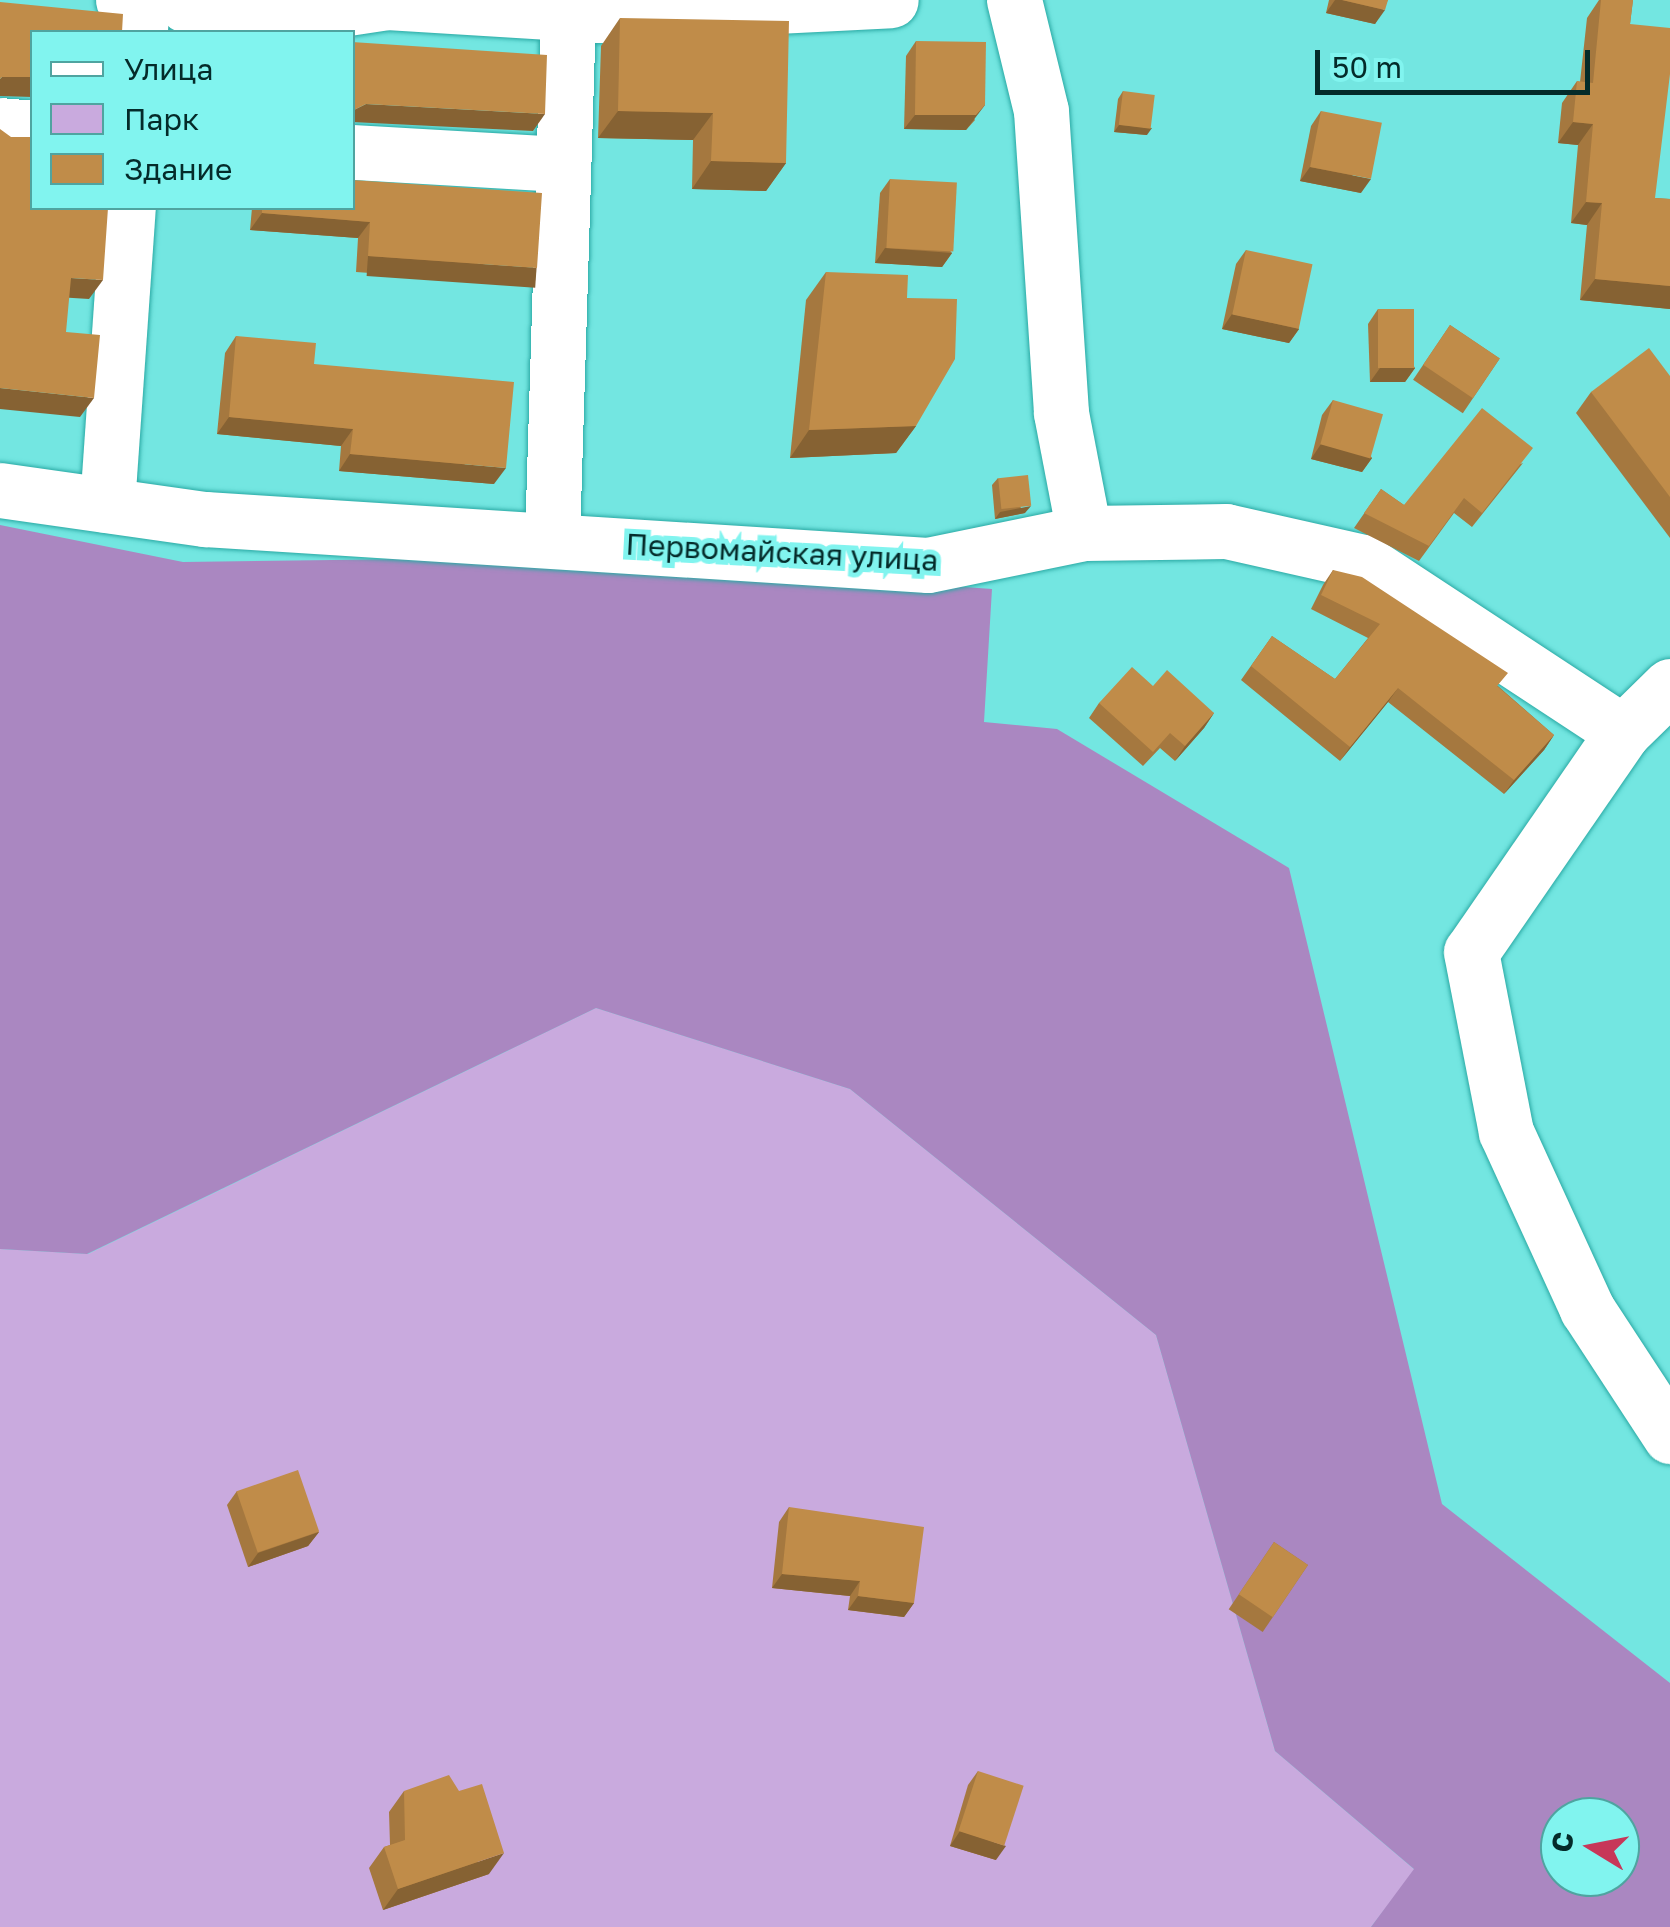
<!DOCTYPE html>
<meta charset="utf-8">
<style>
body{margin:0}
#map{position:relative;width:1670px;height:1927px;overflow:hidden;background:#73e6e1;font-family:"Golos Text",sans-serif}
div>[style]{position:absolute}
.green>*{inset:0;background:#c9aade}
.forest>*{inset:0;background:#aa87c1}
.roads{filter:drop-shadow(0 0 2px #2aa9a4) drop-shadow(0 0 2px #2aa9a4)}
.minor>*{height:55px;margin:-27.5px;padding:0 27.5px;transform-origin:27.5px;border-radius:27.5px;background:#fff}
.wall>*{inset:0;background:#a5783f;transform-origin:0 0}
.shaded-wall>*{inset:0;background:#866233;transform-origin:0 0}
.building>*{inset:0;background:#c08c49;transform-origin:0 0}
span{translate:-50% -50%;white-space:nowrap;text-align:center;line-height:1.15;-webkit-text-stroke:10px #81f4ef;paint-order:stroke}
.street-label{font-size:30px;color:#042b2a}
.legend{position:absolute;left:30px;top:30px;width:325px;height:180px;box-sizing:border-box;background:#81f4ef;border:2px solid #4fa4a0;margin:0;padding:12px 18px;list-style:none;font-size:30px;color:#042b2a}
.legend li{display:flex;align-items:center;gap:20px;height:50px}
.legend b{width:50px;border:2px solid #4fa4a0}
.north{position:absolute;left:1540px;top:1797px;width:100px;height:100px;box-sizing:border-box;background:#81f4ef;border:2px solid #4fa4a0;border-radius:50%;rotate:280deg;font-size:28px;font-weight:700;line-height:40px;text-align:center;color:#042b2a}
.north::after{content:'';display:block;margin:auto;width:35px;height:45px;background:#c73759;clip-path:polygon(50% 0,100% 100%,50% 72%,0 100%)}
.scale{position:absolute;left:1315px;top:50px;width:275px;height:45px;box-sizing:border-box;border:5px solid #042b2a;border-top:0;padding-left:12px;font-size:30px;line-height:35px;white-space:nowrap;color:#042b2a;-webkit-text-stroke:8px #81f4ef;paint-order:stroke}
</style>
<div id="map">
<div class="green">
<div style="clip-path:polygon(596px 1008px,850px 1089px,1156px 1335px,1275px 1751px,1415px 1870px,1371px 1927px,0 1927px,0 1249px,88px 1254px)"></div>
</div>
<div class="forest">
<div style="clip-path:polygon(evenodd,0 525px,183px 562px,560px 557px,992px 589px,984px 722px,1057px 729px,1289px 868px,1442px 1504px,1670px 1683px,1670px 1927px,1371px 1927px,1414px 1869px,1275px 1751px,1156px 1335px,850px 1089px,596px 1008px,87px 1254px,0 1249px,0 525px,1560px 1817px,1620px 1817px,1620px 1877px,1560px 1877px,1560px 1817px)"></div>
</div>
<div class="roads">
<div class="minor">
<div style="left:123px;top:0;width:19px;rotate:3deg"></div>
<div style="left:142px;top:1px;width:31px;rotate:94deg"></div>
<div style="left:1014px;top:0;width:114px;rotate:76.3deg"></div>
<div style="left:1041px;top:111px;width:303px;rotate:86.2deg"></div>
<div style="left:1061px;top:413px;width:122px;rotate:79.1deg"></div>
<div style="left:186px;top:5px;width:135px;rotate:3deg"></div>
<div style="left:321px;top:12px;width:67px;rotate:-8.6deg"></div>
<div style="left:387px;top:2px;width:212px;rotate:3.5deg"></div>
<div style="left:599px;top:15px;width:292px;rotate:-2.9deg"></div>
<div style="left:0;top:125px;width:32px;rotate:5deg"></div>
<div style="left:353px;top:152px;width:210px;rotate:3.3deg"></div>
<div style="left:0;top:490px;width:207px;rotate:8.1deg"></div>
<div style="left:205px;top:519px;width:724px;rotate:3.64deg"></div>
<div style="left:928px;top:565px;width:159px;rotate:-11.6deg"></div>
<div style="left:1084px;top:533px;width:142px;rotate:-0.8deg"></div>
<div style="left:1226px;top:531px;width:141px;rotate:12.7deg"></div>
<div style="left:1364px;top:562px;width:310px;rotate:33.3deg"></div>
<div style="left:107px;top:505px;width:298px;rotate:-86deg"></div>
<div style="left:552px;top:540px;width:527px;rotate:-88.26deg"></div>
<div style="left:1670px;top:686px;width:66px;rotate:135.6deg"></div>
<div style="left:1623px;top:732px;width:267px;rotate:124.6deg"></div>
<div style="left:1471px;top:952px;width:183px;rotate:79deg"></div>
<div style="left:1506px;top:1132px;width:195px;rotate:65.4deg"></div>
<div style="left:1587px;top:1309px;width:152px;rotate:56.8deg"></div>
</div>
</div>
<div class="wall">
<div style="clip-path:polygon(1329px 0,1388px 0,1375px 24px,1326px 13px)"></div>
<div style="clip-path:polygon(1599px 0,1633px 0,1630px 24px,1655px 198px,1670px 199px,1670px 309px,1580px 300px,1587px 225px,1571px 223px,1578px 145px,1558px 143px,1562px 103px,1577px 81px,1580px 82px,1587px 18px)"></div>
<div style="clip-path:polygon(620px 18px,786px 163px,766px 191px,692px 189px,693px 140px,598px 138px,601px 46px)"></div>
<div style="clip-path:polygon(916px 41px,975px 120px,966px 130px,904px 129px,906px 56px)"></div>
<div style="clip-path:polygon(1123px 91px,1147px 135px,1114px 132px,1118px 99px)"></div>
<div style="clip-path:polygon(1321px 111px,1361px 193px,1300px 181px,1311px 126px)"></div>
<div style="clip-path:polygon(890px 179px,952px 253px,942px 267px,875px 263px,880px 193px)"></div>
<div style="clip-path:polygon(252px 208px,352px 208px,525px 284px,356px 272px,358px 238px,250px 230px)"></div>
<div style="clip-path:polygon(1246px 250px,1299px 329px,1289px 343px,1222px 329px,1236px 264px)"></div>
<div style="clip-path:polygon(826px 272px,907px 298px,916px 426px,896px 453px,790px 458px,806px 300px)"></div>
<div style="clip-path:polygon(1378px 309px,1415px 368px,1405px 382px,1370px 382px,1368px 324px)"></div>
<div style="left:1450px;top:325px;width:60px;height:66px;rotate:34deg"></div>
<div style="clip-path:polygon(236px 336px,314px 364px,494px 484px,339px 471px,341px 446px,217px 434px,225px 353px)"></div>
<div style="clip-path:polygon(1670px 376px,1670px 538px,1576px 413px,1591px 392px)"></div>
<div style="clip-path:polygon(1333px 400px,1372px 458px,1362px 472px,1311px 459px,1322px 415px)"></div>
<div style="clip-path:polygon(1523px 463px,1472px 527px,1454px 513px,1419px 561px,1354px 528px,1381px 489px,1404px 505px)"></div>
<div style="clip-path:polygon(998px 478px,1025px 513px,995px 519px,992px 485px)"></div>
<div style="clip-path:polygon(1333px 570px,1498px 686px,1554px 735px,1544px 750px,1504px 794px,1388px 702px,1340px 761px,1241px 680px,1272px 636px,1335px 679px,1368px 638px,1311px 609px,1323px 585px)"></div>
<div style="clip-path:polygon(1153px 686px,1214px 713px,1204px 728px,1175px 761px,1160px 748px,1143px 766px,1089px 718px,1099px 703px)"></div>
<div style="clip-path:polygon(237px 1491px,319px 1532px,308px 1546px,248px 1567px,227px 1505px)"></div>
<div style="clip-path:polygon(789px 1507px,914px 1603px,904px 1617px,848px 1610px,850px 1596px,772px 1588px,779px 1522px)"></div>
<div style="left:1274px;top:1542px;width:41px;height:81px;rotate:34deg"></div>
<div style="clip-path:polygon(978px 1771px,996px 1860px,950px 1846px,968px 1785px)"></div>
<div style="clip-path:polygon(404px 1791px,489px 1874px,383px 1910px,369px 1868px,384px 1847px,390px 1845px,389px 1812px)"></div>
</div>
<div class="shaded-wall">
<div style="clip-path:polygon(1335px 0,1342px 0,1385px 10px,1375px 24px,1326px 13px)"></div>
<div style="clip-path:polygon(2px 77px,32px 77px,32px 97px,0 96px,0 79px)"></div>
<div style="clip-path:polygon(366px 104px,545px 114px,533px 131px,352px 122px,352px 111px)"></div>
<div style="clip-path:polygon(985px 105px,966px 130px,904px 129px,915px 115px)"></div>
<div style="clip-path:polygon(618px 111px,713px 113px,693px 140px,598px 138px)"></div>
<div style="clip-path:polygon(1573px 122px,1593px 124px,1578px 145px,1558px 143px)"></div>
<div style="clip-path:polygon(1119px 125px,1152px 128px,1147px 135px,1114px 132px)"></div>
<div style="clip-path:polygon(711px 161px,786px 163px,766px 191px,692px 189px)"></div>
<div style="clip-path:polygon(1310px 167px,1371px 179px,1361px 193px,1300px 181px)"></div>
<div style="clip-path:polygon(1586px 202px,1602px 203px,1587px 225px,1571px 223px)"></div>
<div style="clip-path:polygon(262px 213px,370px 222px,358px 238px,250px 230px)"></div>
<div style="clip-path:polygon(885px 248px,952px 253px,942px 267px,875px 263px)"></div>
<div style="left:368px;top:256px;width:169px;height:20px;rotate:4deg"></div>
<div style="clip-path:polygon(71px 278px,103px 280px,89px 299px,57px 297px)"></div>
<div style="clip-path:polygon(1595px 279px,1670px 286px,1670px 309px,1580px 300px)"></div>
<div style="clip-path:polygon(1232px 314px,1299px 329px,1289px 343px,1222px 329px)"></div>
<div style="clip-path:polygon(1380px 368px,1415px 368px,1405px 382px,1370px 382px)"></div>
<div style="clip-path:polygon(0 388px,94px 398px,80px 417px,0 409px)"></div>
<div style="clip-path:polygon(229px 417px,353px 429px,341px 446px,217px 434px)"></div>
<div style="clip-path:polygon(916px 426px,896px 453px,790px 458px,809px 430px)"></div>
<div style="clip-path:polygon(1321px 444px,1372px 458px,1362px 472px,1311px 459px)"></div>
<div style="clip-path:polygon(350px 454px,506px 468px,494px 484px,339px 471px)"></div>
<div style="clip-path:polygon(1031px 506px,1025px 513px,995px 519px,1000px 512px)"></div>
<div style="clip-path:polygon(1398px 688px,1388px 702px,1340px 761px,1350px 747px)"></div>
<div style="clip-path:polygon(1214px 713px,1204px 728px,1175px 761px,1185px 746px)"></div>
<div style="clip-path:polygon(1554px 735px,1544px 750px,1504px 794px,1514px 780px)"></div>
<div style="clip-path:polygon(319px 1532px,308px 1546px,248px 1567px,258px 1553px)"></div>
<div style="clip-path:polygon(782px 1574px,860px 1581px,850px 1596px,772px 1588px)"></div>
<div style="clip-path:polygon(858px 1596px,914px 1603px,904px 1617px,848px 1610px)"></div>
<div style="clip-path:polygon(960px 1831px,1006px 1846px,996px 1860px,950px 1846px)"></div>
<div style="clip-path:polygon(504px 1853px,489px 1874px,383px 1910px,398px 1889px)"></div>
</div>
<div class="building">
<div style="clip-path:polygon(1342px 0,1388px 0,1385px 10px)"></div>
<div style="clip-path:polygon(1601px 0,1633px 0,1630px 24px,1670px 28px,1670px 74px,1655px 198px,1670px 199px,1670px 286px,1595px 279px,1602px 203px,1586px 202px,1593px 124px,1573px 122px,1577px 81px,1593px 83px)"></div>
<div style="clip-path:polygon(0 2px,123px 14px,122px 32px,32px 32px,32px 77px,2px 77px,0 79px)"></div>
<div style="clip-path:polygon(620px 18px,789px 21px,786px 163px,711px 161px,713px 113px,618px 111px)"></div>
<div style="clip-path:polygon(916px 41px,986px 42px,985px 105px,976px 115px,915px 115px)"></div>
<div style="clip-path:polygon(352px 42px,547px 55px,545px 114px,366px 104px,352px 111px)"></div>
<div style="left:1123px;top:91px;width:32px;height:34px;rotate:7deg"></div>
<div style="left:1321px;top:111px;width:62px;height:57px;rotate:11deg"></div>
<div style="clip-path:polygon(0 129px,11px 137px,32px 137px,32px 208px,108px 208px,103px 280px,71px 278px,66px 332px,100px 335px,94px 398px,0 388px)"></div>
<div style="left:890px;top:179px;width:67px;height:69px;rotate:3deg"></div>
<div style="clip-path:polygon(352px 180px,542px 193px,537px 268px,368px 256px,370px 222px,262px 213px,262px 208px,352px 208px)"></div>
<div style="left:1246px;top:250px;width:68px;height:66px;rotate:12deg"></div>
<div style="clip-path:polygon(826px 272px,908px 275px,907px 298px,957px 299px,955px 359px,916px 426px,809px 430px)"></div>
<div style="left:1378px;top:309px;width:36px;height:59px"></div>
<div style="left:1450px;top:325px;width:60px;height:48px;rotate:34deg"></div>
<div style="clip-path:polygon(236px 336px,316px 343px,314px 364px,514px 382px,506px 468px,350px 454px,353px 429px,229px 417px)"></div>
<div style="clip-path:polygon(1649px 348px,1670px 376px,1670px 497px,1591px 392px)"></div>
<div style="left:1333px;top:400px;width:52px;height:46px;rotate:16deg"></div>
<div style="clip-path:polygon(1482px 408px,1533px 448px,1482px 513px,1464px 498px,1429px 546px,1364px 513px,1381px 489px,1404px 505px)"></div>
<div style="left:1028px;top:475px;width:31px;height:30px;rotate:84deg"></div>
<div style="clip-path:polygon(1333px 570px,1362px 577px,1508px 673px,1497px 686px,1554px 735px,1514px 780px,1398px 688px,1350px 747px,1251px 666px,1272px 636px,1335px 679px,1380px 624px,1321px 595px)"></div>
<div style="clip-path:polygon(1132px 667px,1153px 686px,1167px 670px,1214px 713px,1185px 746px,1170px 733px,1153px 752px,1099px 703px)"></div>
<div style="left:298px;top:1470px;width:65px;height:65px;rotate:71deg"></div>
<div style="clip-path:polygon(789px 1507px,924px 1527px,914px 1603px,858px 1596px,860px 1581px,782px 1574px)"></div>
<div style="left:1274px;top:1542px;width:41px;height:63px;rotate:34deg"></div>
<div style="left:978px;top:1771px;width:48px;height:63px;rotate:18deg"></div>
<div style="clip-path:polygon(449px 1775px,459px 1791px,482px 1784px,504px 1853px,398px 1889px,384px 1847px,405px 1840px,404px 1791px)"></div>
</div>
<div class="street-label">
<span style="left:782px;top:552px;rotate:3deg">Первомайская улица</span>
</div>
<ul class="legend">
<li><b style="height:12px;background:#fff"></b>Улица</li>
<li><b style="height:28px;background:#c9aade"></b>Парк</li>
<li><b style="height:28px;background:#c08c49"></b>Здание</li>
</ul>
<div class="north">С</div>
<div class="scale">50 m</div>
</div>
